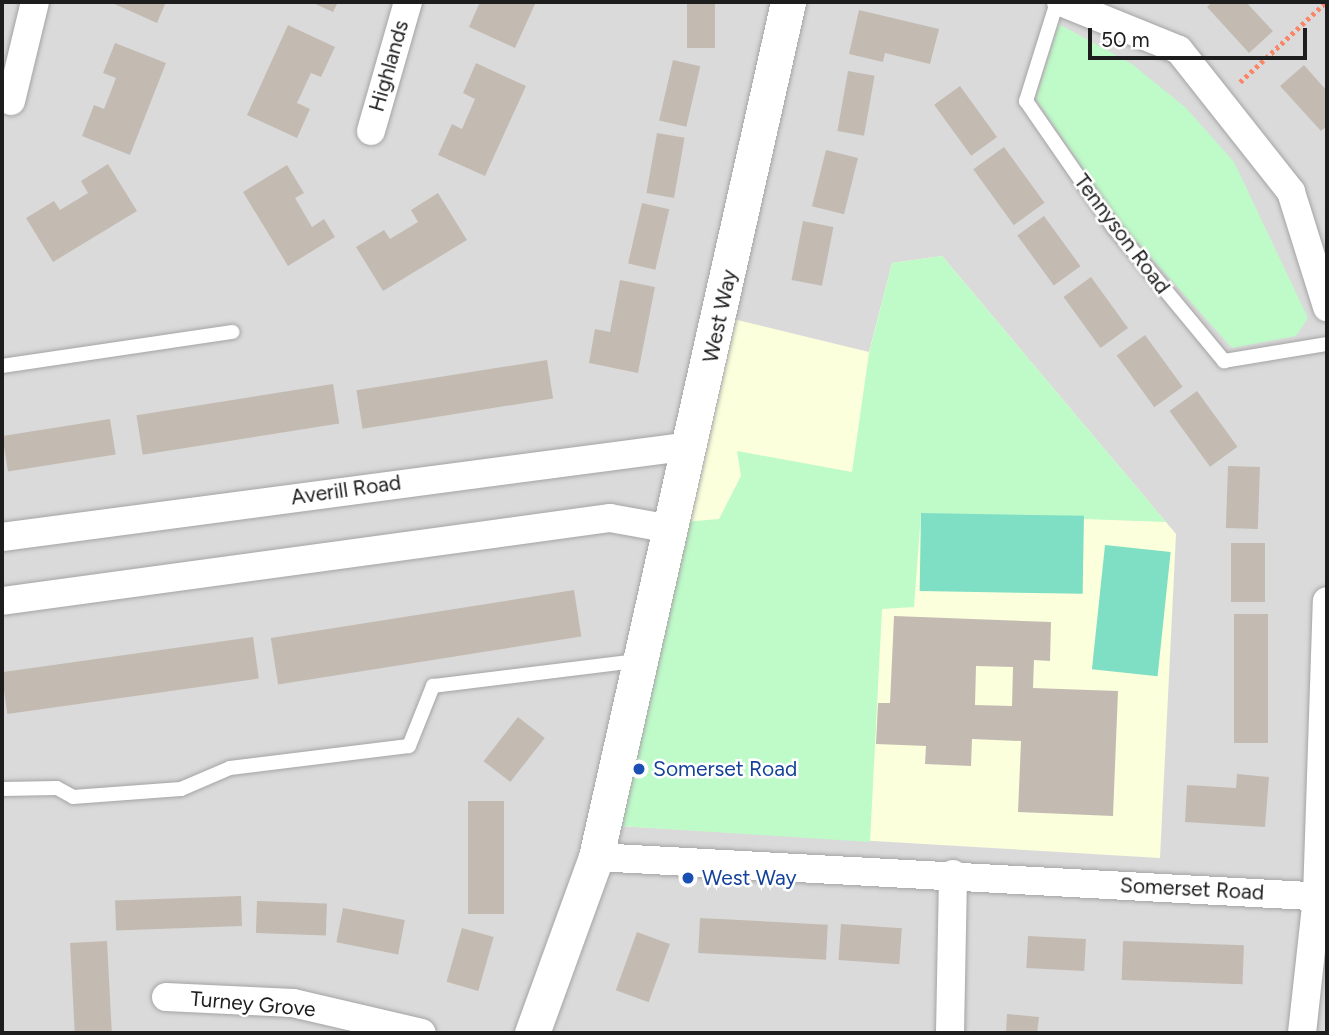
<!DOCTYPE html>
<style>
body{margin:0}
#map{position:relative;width:1329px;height:1035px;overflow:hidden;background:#efece3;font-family:Figtree,sans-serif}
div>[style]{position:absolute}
.residential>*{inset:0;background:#dbdada;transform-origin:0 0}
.education>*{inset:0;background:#fbffdc}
.park>*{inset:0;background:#bffac9}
.pitch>*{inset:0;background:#7fdfc4;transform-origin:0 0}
.building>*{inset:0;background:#c3bbb2;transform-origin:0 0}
.path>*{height:4.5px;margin-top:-2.25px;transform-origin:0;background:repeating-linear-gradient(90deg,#fb8567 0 3.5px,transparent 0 7px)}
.roads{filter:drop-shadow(0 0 2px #a4a4a4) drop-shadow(0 0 2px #a4a4a4)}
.service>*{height:14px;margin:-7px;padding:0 7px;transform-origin:7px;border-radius:7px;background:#fff}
.minor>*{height:28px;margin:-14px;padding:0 14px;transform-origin:14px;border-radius:14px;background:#fff}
.tertiary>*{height:35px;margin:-17.5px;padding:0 17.5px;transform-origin:17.5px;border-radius:17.5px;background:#fff}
.dots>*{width:19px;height:19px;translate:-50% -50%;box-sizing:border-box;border:4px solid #fff;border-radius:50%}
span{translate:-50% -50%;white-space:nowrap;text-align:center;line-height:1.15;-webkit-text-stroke:5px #fff;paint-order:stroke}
.street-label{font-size:21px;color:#1d1d1d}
.transit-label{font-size:21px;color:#164399}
.left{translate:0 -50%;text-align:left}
.frame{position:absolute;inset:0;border:4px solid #1d1d1d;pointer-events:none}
.scale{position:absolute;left:1088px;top:28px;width:219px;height:32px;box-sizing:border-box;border:4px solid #1d1d1d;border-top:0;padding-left:9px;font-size:21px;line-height:24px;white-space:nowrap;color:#1d1d1d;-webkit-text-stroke:5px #fff;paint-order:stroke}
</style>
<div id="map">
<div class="residential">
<div style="left:2px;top:2px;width:1325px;height:1031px"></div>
</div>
<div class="education">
<div style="clip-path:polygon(942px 256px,1176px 534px,1160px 858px,619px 826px,729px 318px,869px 352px,892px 263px)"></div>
</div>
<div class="park">
<div style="clip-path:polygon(1059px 24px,1132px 64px,1186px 108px,1234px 162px,1308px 318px,1296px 336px,1232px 348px,1121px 224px,1036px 99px)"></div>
<div style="clip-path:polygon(942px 256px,1166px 522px,921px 513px,914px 607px,882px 609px,870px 842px,619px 826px,685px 522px,719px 519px,741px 476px,737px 451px,852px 472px,869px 353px,892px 263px)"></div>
</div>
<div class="pitch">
<div style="left:921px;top:513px;width:163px;height:78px;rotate:1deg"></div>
<div style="left:1105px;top:545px;width:66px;height:125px;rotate:6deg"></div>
</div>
<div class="building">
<div style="clip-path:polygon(110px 2px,166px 2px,157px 23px)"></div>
<div style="clip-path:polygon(311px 2px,338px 2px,333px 12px)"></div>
<div style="clip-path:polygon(480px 2px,536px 2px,515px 48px,469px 27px)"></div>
<div style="left:687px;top:2px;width:28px;height:46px"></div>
<div style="clip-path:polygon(1212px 2px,1246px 2px,1273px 31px,1249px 53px,1207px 7px)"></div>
<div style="clip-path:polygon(859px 10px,939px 29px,930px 64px,885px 53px,883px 62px,849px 54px)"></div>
<div style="clip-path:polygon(288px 25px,335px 47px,321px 77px,311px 73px,297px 103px,310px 109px,297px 138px,247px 115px)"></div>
<div style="clip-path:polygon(115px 43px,166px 63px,130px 155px,82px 136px,94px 105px,104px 109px,116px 78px,103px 73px)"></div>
<div style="left:673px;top:60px;width:28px;height:62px;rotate:13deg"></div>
<div style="clip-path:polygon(476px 63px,526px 86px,485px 176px,438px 155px,452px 124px,462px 129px,475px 99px,463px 93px)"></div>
<div style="clip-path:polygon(1304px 65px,1327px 91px,1327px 126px,1321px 131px,1280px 86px)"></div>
<div style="left:848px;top:71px;width:27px;height:61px;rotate:10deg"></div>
<div style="left:960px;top:86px;width:63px;height:32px;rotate:54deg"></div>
<div style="left:657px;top:133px;width:28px;height:61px;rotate:10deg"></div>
<div style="left:1004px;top:147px;width:69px;height:38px;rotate:54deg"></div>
<div style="left:826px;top:150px;width:33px;height:58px;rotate:14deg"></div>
<div style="clip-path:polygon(108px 164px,137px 211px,53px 262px,26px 218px,54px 201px,60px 210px,88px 193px,81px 181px)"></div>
<div style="clip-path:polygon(287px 165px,304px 193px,295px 198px,312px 227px,324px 219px,335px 237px,288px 266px,243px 192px)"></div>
<div style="clip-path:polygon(438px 193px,467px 240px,383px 291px,356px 247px,384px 230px,390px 239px,418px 222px,411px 210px)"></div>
<div style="left:642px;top:203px;width:28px;height:62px;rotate:13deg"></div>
<div style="left:1044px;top:216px;width:62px;height:33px;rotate:54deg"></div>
<div style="left:803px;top:221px;width:31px;height:60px;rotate:11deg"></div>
<div style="left:1091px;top:277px;width:63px;height:34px;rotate:54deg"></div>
<div style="clip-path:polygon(620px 280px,655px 287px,638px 373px,589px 363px,595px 329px,610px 332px)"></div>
<div style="left:1145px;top:335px;width:64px;height:35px;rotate:54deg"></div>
<div style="left:547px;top:360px;width:39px;height:193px;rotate:81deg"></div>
<div style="left:333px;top:384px;width:40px;height:199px;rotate:81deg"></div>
<div style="left:1197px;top:391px;width:69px;height:34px;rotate:54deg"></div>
<div style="left:110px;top:419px;width:36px;height:109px;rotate:81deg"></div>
<div style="left:1228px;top:466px;width:32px;height:62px;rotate:2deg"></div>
<div style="left:1231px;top:543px;width:34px;height:59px"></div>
<div style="left:574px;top:590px;width:47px;height:307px;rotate:81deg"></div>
<div style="left:1234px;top:614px;width:34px;height:129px"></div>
<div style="clip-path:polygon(evenodd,894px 616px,1051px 622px,1050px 661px,1034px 660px,1033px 688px,1118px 691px,1113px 816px,1018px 812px,1021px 741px,972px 739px,971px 766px,925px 764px,926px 746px,876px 744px,878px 703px,890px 703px,894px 616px,976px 666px,1013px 667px,1012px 706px,975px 705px,976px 666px)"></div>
<div style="left:253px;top:637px;width:42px;height:254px;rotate:82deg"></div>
<div style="left:518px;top:717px;width:34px;height:56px;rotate:38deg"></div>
<div style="clip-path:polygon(1237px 774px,1269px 777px,1265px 827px,1185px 822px,1187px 785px,1236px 788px)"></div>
<div style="left:468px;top:801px;width:36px;height:113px"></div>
<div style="left:241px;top:896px;width:30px;height:126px;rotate:88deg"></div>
<div style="left:257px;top:901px;width:70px;height:32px;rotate:2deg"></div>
<div style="left:343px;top:908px;width:63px;height:35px;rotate:11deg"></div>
<div style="left:700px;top:918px;width:128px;height:35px;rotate:3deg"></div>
<div style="left:841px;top:924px;width:61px;height:36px;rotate:4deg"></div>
<div style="left:462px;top:928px;width:33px;height:56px;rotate:16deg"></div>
<div style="left:637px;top:932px;width:35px;height:62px;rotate:20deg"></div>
<div style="left:1028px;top:936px;width:58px;height:32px;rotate:3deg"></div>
<div style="left:107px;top:941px;width:92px;height:37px;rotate:87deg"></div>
<div style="left:1123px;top:941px;width:121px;height:39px;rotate:2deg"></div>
<div style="clip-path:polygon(1007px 1014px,1039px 1017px,1037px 1033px,1006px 1033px)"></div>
</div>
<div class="path">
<div style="left:1240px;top:82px;width:117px;rotate:-42.9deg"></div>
</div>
<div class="roads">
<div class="service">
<div style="left:1057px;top:2px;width:104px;rotate:107.4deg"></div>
<div style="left:1026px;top:101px;width:155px;rotate:55.3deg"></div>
<div style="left:1114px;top:228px;width:173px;rotate:50.4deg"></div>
<div style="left:1224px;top:361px;width:104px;rotate:-9.4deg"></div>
<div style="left:2px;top:366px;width:233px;rotate:-8.4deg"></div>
<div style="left:2px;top:789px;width:55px;rotate:-1deg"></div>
<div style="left:57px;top:788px;width:18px;rotate:29deg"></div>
<div style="left:73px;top:797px;width:108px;rotate:-4.2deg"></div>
<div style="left:181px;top:789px;width:53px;rotate:-23.2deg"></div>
<div style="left:230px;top:768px;width:180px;rotate:-7deg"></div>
<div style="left:409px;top:746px;width:65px;rotate:-68.2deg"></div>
<div style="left:433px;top:686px;width:207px;rotate:-7deg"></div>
</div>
<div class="minor">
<div style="left:1061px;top:2px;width:127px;rotate:22.1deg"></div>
<div style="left:1179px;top:50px;width:181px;rotate:51.7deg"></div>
<div style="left:1291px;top:192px;width:121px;rotate:72.6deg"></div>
<div style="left:11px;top:101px;width:102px;rotate:-76.4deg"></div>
<div style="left:371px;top:131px;width:134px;rotate:-74deg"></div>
<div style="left:2px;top:537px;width:694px;rotate:-7.53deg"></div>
<div style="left:2px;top:601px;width:614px;rotate:-7.77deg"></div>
<div style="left:610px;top:518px;width:62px;rotate:10.2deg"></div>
<div style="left:596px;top:857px;width:732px;rotate:3.13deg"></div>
<div style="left:166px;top:997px;width:127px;rotate:2.7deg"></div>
<div style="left:293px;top:1003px;width:132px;rotate:13.1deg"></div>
<div style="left:950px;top:1033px;width:159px;rotate:-88.9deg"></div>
<div style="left:1302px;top:1033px;width:137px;rotate:-83.7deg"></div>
<div style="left:1317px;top:897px;width:296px;rotate:-88.1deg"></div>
</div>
<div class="tertiary">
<div style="left:532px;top:1033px;width:187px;rotate:-70deg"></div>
<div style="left:596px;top:857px;width:876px;rotate:-77.34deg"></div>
</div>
</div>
<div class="dots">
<div style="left:639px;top:769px;background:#1a4fb4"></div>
<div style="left:688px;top:878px;background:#1a4fb4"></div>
</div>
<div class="street-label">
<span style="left:389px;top:66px;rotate:-74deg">Highlands</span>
<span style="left:1122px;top:234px;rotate:53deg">Tennyson Road</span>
<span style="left:720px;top:316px;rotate:-78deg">West Way</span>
<span style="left:346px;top:490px;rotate:-8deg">Averill Road</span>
<span style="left:1192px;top:889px;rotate:3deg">Somerset Road</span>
<span style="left:253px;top:1004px;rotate:5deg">Turney Grove</span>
</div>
<div class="transit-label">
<span class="left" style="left:653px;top:769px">Somerset Road</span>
<span class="left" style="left:702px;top:878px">West Way</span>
</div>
<div class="frame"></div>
<div class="scale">50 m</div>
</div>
